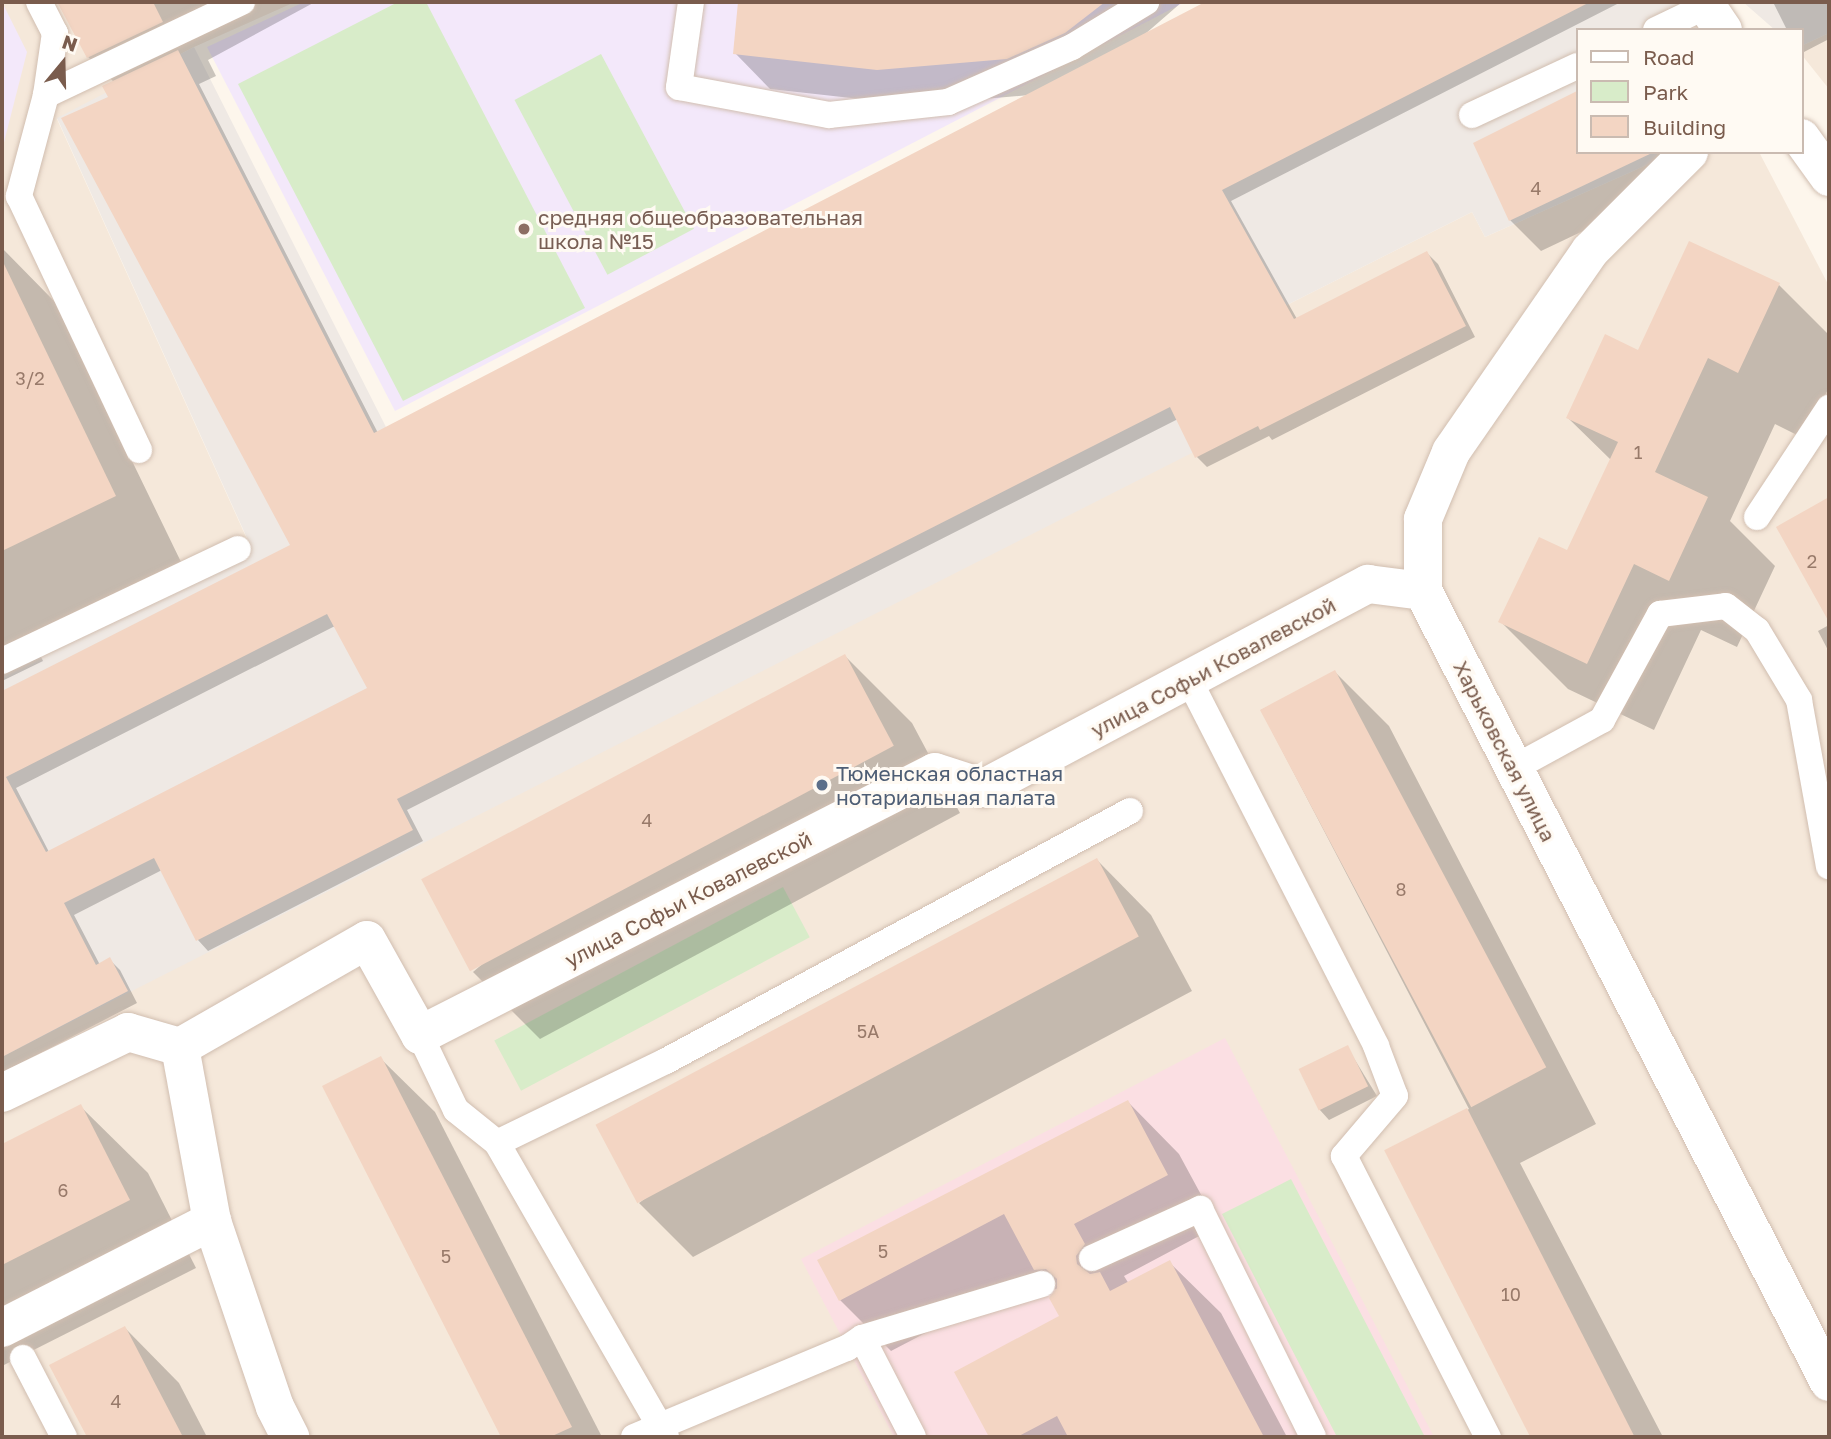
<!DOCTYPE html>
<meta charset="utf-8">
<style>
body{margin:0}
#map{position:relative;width:1831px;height:1439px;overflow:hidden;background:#fdf6ec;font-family:"Golos Text",sans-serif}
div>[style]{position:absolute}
.residential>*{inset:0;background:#f5e8da}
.industrial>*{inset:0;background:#efe9e4}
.education>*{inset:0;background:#f3e8fa}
.medical>*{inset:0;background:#fbdfe3}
.green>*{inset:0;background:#d8ecc9;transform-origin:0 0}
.shadow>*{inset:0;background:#0003}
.building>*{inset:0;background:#f3d5c3;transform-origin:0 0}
.roads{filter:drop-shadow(0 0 2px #d1beb0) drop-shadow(0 0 2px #d1beb0)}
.lane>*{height:26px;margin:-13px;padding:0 13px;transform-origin:13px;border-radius:13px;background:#fff}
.street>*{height:38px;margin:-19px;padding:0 19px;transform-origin:19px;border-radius:19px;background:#fff}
.secondary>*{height:38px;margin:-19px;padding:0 19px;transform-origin:19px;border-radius:19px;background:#fff}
.dots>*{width:19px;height:19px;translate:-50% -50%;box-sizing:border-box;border:4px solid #fffaf3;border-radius:50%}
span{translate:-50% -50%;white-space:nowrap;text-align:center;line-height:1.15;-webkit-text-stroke:6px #fffaf3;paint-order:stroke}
.number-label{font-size:18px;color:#987a6a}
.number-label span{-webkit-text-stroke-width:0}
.education-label{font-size:21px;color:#785e54}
.left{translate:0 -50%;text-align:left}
.street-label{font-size:21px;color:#7a5c4d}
.service-label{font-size:21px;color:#4e5e75}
.frame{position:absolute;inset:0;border:4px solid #7a5c4d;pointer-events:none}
.legend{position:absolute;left:1576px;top:28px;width:228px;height:126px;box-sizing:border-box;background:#fffaf3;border:2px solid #cabbb1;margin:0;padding:9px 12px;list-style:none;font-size:21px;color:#7a5c4d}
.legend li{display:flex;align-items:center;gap:14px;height:35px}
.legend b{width:35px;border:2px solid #cabbb1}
.north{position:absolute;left:28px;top:28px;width:70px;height:70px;-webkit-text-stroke:5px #fffaf3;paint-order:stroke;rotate:19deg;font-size:19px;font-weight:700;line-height:28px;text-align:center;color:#7a5c4d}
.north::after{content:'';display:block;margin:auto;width:24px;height:32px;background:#7a5c4d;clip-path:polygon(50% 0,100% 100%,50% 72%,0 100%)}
</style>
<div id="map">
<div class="residential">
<div style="clip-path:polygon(2px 2px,295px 2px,194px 47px,57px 119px,247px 539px,2px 665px)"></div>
<div style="clip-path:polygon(1829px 33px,1829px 89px,1801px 54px,1801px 46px)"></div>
<div style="clip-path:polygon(1659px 152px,1759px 152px,1829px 286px,1829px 1437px,2px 1437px,2px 1057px,128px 991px,1205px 346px,1472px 212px,1485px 237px,1651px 163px)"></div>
</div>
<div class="industrial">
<div style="clip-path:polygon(1211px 2px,1677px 2px,1692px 30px,1577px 30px,1577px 152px,1659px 152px,1651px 163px,1485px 237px,1472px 212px,1205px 346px,1243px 427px,2px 1057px,2px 665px,247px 538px,57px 118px,194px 47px,387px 429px)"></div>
<div style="clip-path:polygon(1743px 2px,1829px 2px,1829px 33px,1801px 46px,1801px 30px,1775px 30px)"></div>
</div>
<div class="education">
<div style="clip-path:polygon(2px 2px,27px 52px,2px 150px)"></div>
<div style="clip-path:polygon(304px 2px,1185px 2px,395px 411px,207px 47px)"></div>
</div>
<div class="medical">
<div style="clip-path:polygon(1225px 1038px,1434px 1437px,894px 1437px,801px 1259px)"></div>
</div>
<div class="green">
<div style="clip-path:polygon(398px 2px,426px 2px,585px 308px,403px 401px,238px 84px)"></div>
<div style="left:601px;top:54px;width:198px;height:98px;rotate:62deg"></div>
<div style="left:783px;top:887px;width:57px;height:327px;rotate:62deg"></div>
<div style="clip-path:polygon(1291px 1179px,1425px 1437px,1337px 1437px,1222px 1214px)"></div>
</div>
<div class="shadow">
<div style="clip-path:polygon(evenodd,58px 2px,315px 2px,208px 60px,216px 76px,199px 84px,378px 433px,1030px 95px,914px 105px,770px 89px,735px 53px,740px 2px,1182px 2px,1144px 35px,1209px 2px,1621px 2px,1231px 201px,1297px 319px,1427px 253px,1438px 264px,1475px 337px,1272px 440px,1269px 436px,1207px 467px,1196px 456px,1178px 419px,407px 810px,423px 841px,208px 951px,198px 940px,162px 870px,74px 915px,100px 965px,110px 960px,120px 970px,137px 1003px,2px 1073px,2px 693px,292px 545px,111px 98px,114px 82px,88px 57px,58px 2px,335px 626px,369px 689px,49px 852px,16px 788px,335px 626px)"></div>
<div style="clip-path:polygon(1773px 2px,1829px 2px,1829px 39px,1804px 52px,1801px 30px,1787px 30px)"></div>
<div style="clip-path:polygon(1577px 94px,1577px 152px,1703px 152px,1680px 185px,1541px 251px,1510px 220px,1476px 144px)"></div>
<div style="clip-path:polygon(2px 248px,55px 302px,182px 564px,31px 636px,43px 661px,2px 681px)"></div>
<div style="clip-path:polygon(1779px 285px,1829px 335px,1829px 387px,1805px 439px,1775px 424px,1730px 521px,1775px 566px,1737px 647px,1701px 630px,1654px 730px,1568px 689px,1501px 622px,1568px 553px,1611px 460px,1568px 418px,1639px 353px)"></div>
<div style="clip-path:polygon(1829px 499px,1829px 618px,1778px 528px)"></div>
<div style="clip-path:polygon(1829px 625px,1829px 652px,1818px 631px)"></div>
<div style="clip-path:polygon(845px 656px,912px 723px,960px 813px,540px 1039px,473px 972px)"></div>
<div style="clip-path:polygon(1335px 672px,1389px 726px,1596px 1124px,1520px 1163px,1663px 1437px,1535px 1437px,1387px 1152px,1469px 1109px,1261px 710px)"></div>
<div style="clip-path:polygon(1097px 860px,1151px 915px,1192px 991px,693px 1257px,639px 1203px)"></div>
<div style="clip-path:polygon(1347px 1047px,1377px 1096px,1329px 1120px,1319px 1109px)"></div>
<div style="clip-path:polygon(380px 1058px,435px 1112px,602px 1437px,503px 1437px,324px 1087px)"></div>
<div style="clip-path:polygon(1128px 1102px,1179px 1154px,1218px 1226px,1124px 1276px,1129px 1284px,1169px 1262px,1221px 1313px,1287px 1437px,991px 1437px,956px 1372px,1061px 1317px,1057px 1291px,1040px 1273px,891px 1351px,840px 1300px)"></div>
<div style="clip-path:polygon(80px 1106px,148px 1173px,196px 1268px,2px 1366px,2px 1146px)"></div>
<div style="clip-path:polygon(125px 1328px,179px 1383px,207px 1437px,89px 1437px,51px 1366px)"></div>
</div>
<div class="building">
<div style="clip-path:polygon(57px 2px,153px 2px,163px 22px,87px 58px)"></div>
<div style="clip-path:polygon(738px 2px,1105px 2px,1065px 33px,1007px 59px,877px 70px,733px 54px)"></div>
<div style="clip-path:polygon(evenodd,1205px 2px,1590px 2px,1222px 190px,1294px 319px,1427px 251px,1466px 326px,1260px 430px,1258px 426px,1195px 458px,1170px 407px,397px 799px,413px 830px,196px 941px,154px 858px,64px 903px,96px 965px,110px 957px,128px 991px,2px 1057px,2px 691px,290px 545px,61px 118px,108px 97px,102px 86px,178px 50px,374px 433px,1205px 2px,327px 614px,367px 688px,46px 852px,6px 777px,327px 614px)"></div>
<div style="clip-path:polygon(1577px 91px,1577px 152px,1654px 152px,1509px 221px,1473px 143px)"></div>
<div style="clip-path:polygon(1689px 241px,1780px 283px,1738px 373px,1708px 358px,1655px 472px,1708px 497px,1669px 581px,1634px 564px,1587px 664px,1498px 622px,1539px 537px,1567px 550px,1618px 442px,1566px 418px,1605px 334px,1638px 350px)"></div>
<div style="clip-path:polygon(2px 260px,116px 496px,2px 551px)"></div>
<div style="clip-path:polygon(1829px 497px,1829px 622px,1776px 527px)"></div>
<div style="left:845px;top:654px;width:104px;height:480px;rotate:62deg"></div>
<div style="left:1335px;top:670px;width:450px;height:85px;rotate:62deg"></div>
<div style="left:1097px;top:858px;width:89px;height:568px;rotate:62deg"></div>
<div style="left:1348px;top:1045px;width:46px;height:55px;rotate:64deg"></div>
<div style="clip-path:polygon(381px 1056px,572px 1427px,550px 1437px,501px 1437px,322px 1086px)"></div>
<div style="clip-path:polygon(1128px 1100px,1168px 1175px,1074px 1224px,1085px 1244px,1076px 1256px,1077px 1264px,1090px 1274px,1100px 1272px,1110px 1291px,1170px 1260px,1264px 1437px,1068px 1437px,1057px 1416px,1017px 1437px,989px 1437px,954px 1372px,1059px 1316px,1049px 1298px,1057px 1288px,1057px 1279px,1046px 1269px,1034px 1270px,1004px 1214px,839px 1301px,817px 1260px)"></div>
<div style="clip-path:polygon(81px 1104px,130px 1200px,2px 1265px,2px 1144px)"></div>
<div style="left:1467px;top:1108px;width:371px;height:93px;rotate:63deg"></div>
<div style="clip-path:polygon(125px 1326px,183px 1437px,87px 1437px,49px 1365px)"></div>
</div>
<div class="roads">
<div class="lane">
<div style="left:39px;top:2px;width:35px;rotate:63deg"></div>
<div style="left:55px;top:33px;width:63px;rotate:98.3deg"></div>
<div style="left:46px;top:95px;width:105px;rotate:105deg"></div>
<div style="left:19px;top:196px;width:281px;rotate:64.7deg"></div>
<div style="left:691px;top:2px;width:86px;rotate:98deg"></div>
<div style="left:679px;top:87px;width:153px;rotate:10.6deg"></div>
<div style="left:829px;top:115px;width:120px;rotate:-6.2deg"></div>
<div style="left:948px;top:102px;width:136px;rotate:-23.9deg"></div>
<div style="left:1072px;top:47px;width:87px;rotate:-31.3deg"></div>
<div style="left:1656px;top:30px;width:55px;rotate:-25.6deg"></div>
<div style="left:46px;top:95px;width:217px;rotate:-25.4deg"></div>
<div style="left:1472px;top:115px;width:116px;rotate:-25deg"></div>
<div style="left:1757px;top:517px;width:131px;rotate:-56.6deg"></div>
<div style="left:2px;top:661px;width:261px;rotate:-25.4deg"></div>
<div style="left:1189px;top:680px;width:411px;rotate:62.9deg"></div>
<div style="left:1376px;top:1046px;width:53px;rotate:69.2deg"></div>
<div style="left:1395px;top:1096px;width:79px;rotate:130.4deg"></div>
<div style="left:1344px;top:1156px;width:316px;rotate:62.9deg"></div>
<div style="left:1514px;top:768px;width:100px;rotate:-28.6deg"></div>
<div style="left:1602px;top:720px;width:121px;rotate:-61.3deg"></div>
<div style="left:1660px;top:614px;width:66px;rotate:-6.9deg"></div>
<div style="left:1726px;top:606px;width:39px;rotate:38deg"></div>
<div style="left:1757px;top:630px;width:82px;rotate:59deg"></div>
<div style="left:1799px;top:700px;width:169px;rotate:79.8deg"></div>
<div style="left:420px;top:1035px;width:83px;rotate:64.4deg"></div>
<div style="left:456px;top:1110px;width:53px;rotate:38.8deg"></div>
<div style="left:497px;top:1143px;width:339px;rotate:60.1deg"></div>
<div style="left:497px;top:1143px;width:188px;rotate:-25.9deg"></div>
<div style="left:666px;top:1061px;width:527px;rotate:-28.32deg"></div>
<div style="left:1092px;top:1258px;width:119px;rotate:-24.4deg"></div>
<div style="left:1200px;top:1209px;width:254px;rotate:63.6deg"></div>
<div style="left:862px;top:1338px;width:188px;rotate:-16.7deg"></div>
<div style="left:23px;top:1358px;width:89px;rotate:62.6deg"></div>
<div style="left:634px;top:1437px;width:231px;rotate:-22.7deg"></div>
<div style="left:847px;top:1348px;width:18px;rotate:-34deg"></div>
<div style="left:862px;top:1338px;width:111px;rotate:62.7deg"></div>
</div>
<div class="street">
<div style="left:180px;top:1047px;width:177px;rotate:79.6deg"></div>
<div style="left:212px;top:1221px;width:196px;rotate:71.3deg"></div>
<div style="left:275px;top:1407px;width:34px;rotate:63deg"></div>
<div style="left:2px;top:1093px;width:140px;rotate:-25.8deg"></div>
<div style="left:128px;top:1032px;width:54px;rotate:16.1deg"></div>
<div style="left:180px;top:1047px;width:215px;rotate:-29.8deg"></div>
<div style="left:367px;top:940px;width:109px;rotate:60.8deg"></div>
<div style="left:420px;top:1035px;width:578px;rotate:-27.05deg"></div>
<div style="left:935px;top:772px;width:52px;rotate:18.1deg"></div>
<div style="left:984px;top:788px;width:435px;rotate:-28deg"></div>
<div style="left:1368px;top:584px;width:55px;rotate:7.3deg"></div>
<div style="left:2px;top:1328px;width:236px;rotate:-27deg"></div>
</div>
<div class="secondary">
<div style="left:1704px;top:2px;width:34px;rotate:56deg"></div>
<div style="left:1801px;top:138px;width:48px;rotate:54.3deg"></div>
<div style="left:1689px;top:152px;width:140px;rotate:135deg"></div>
<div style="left:1590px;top:251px;width:244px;rotate:124.7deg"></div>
<div style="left:1451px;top:452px;width:73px;rotate:112.7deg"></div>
<div style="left:1423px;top:519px;width:72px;rotate:90deg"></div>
<div style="left:1423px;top:591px;width:889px;rotate:62.83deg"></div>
</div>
</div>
<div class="dots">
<div style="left:524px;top:229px;background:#8d6e63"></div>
<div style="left:822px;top:785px;background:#5c6f8a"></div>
</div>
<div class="number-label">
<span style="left:1536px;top:188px">4</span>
<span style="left:30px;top:378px">3/2</span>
<span style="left:1638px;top:452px">1</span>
<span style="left:1812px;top:561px">2</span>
<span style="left:647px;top:820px">4</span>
<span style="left:1401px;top:889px">8</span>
<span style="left:868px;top:1031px">5А</span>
<span style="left:63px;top:1190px">6</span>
<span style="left:883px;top:1251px">5</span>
<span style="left:446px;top:1256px">5</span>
<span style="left:1511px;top:1294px">10</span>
<span style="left:116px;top:1401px">4</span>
</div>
<div class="education-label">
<span class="left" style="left:538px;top:229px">средняя общеобразовательная<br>школа №15</span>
</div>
<div class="street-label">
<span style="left:1213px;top:667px;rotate:-28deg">улица Софьи Ковалевской</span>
<span style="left:1505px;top:751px;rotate:63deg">Харьковская улица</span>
<span style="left:688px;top:899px;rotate:-27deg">улица Софьи Ковалевской</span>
</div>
<div class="service-label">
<span class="left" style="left:836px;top:785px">Тюменская областная<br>нотариальная палата</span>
</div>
<div class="frame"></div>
<ul class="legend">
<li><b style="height:9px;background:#fff"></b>Road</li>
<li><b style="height:19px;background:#d8ecc9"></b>Park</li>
<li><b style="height:19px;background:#f3d5c3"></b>Building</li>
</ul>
<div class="north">N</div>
</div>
